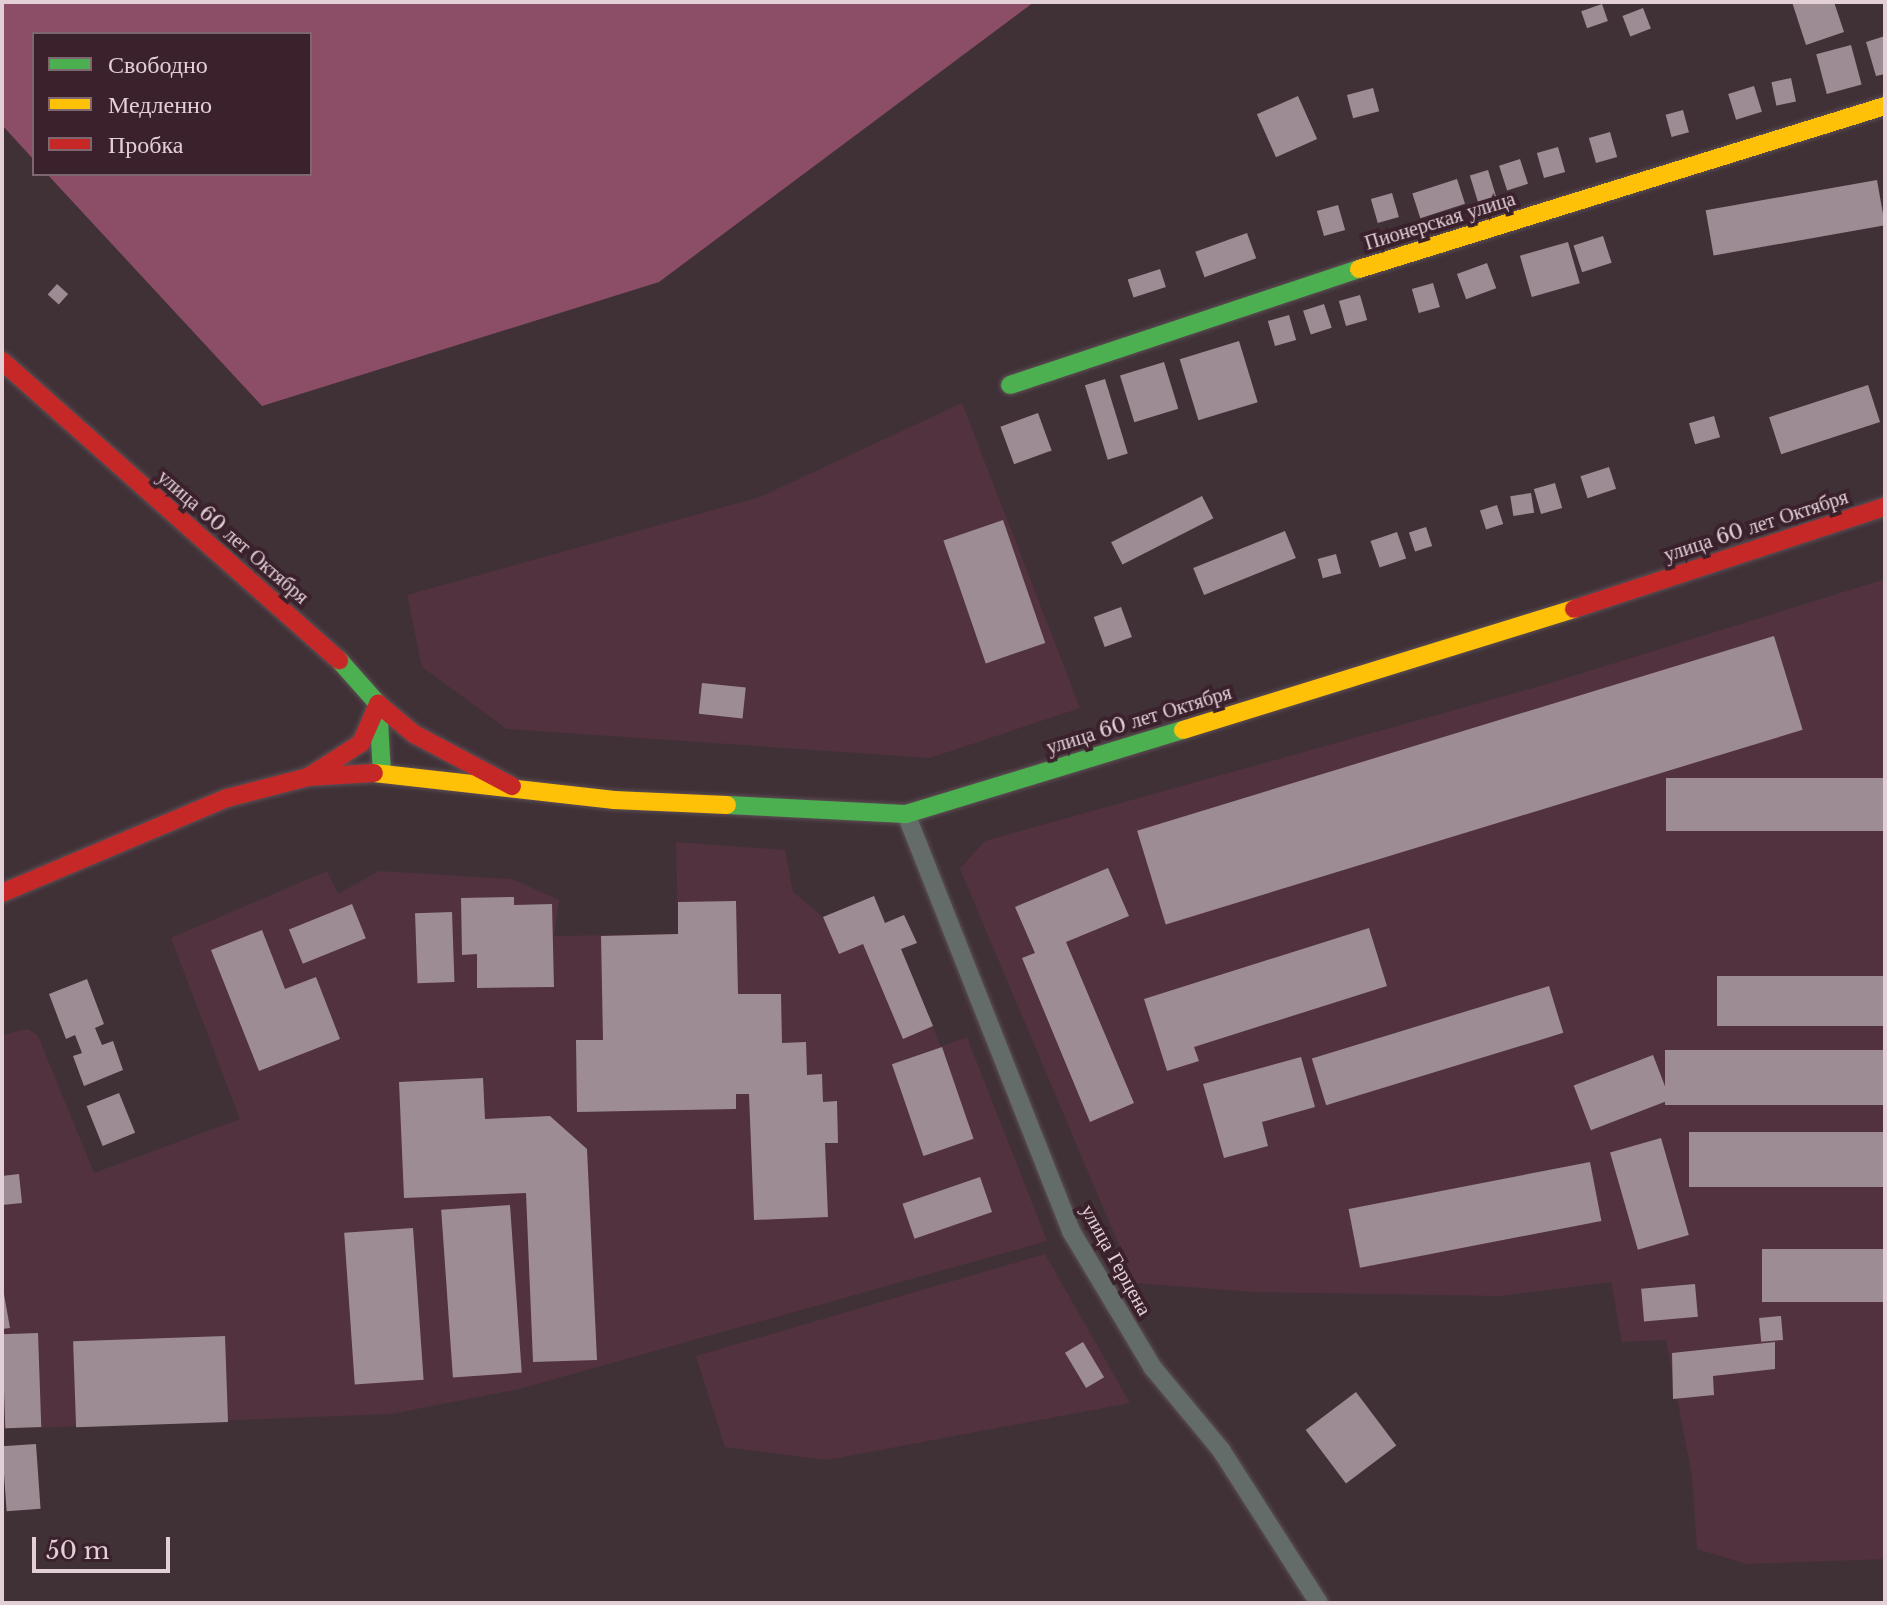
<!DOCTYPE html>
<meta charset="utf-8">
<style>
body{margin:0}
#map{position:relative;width:1887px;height:1605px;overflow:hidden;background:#403137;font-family:"Libre Baskerville",serif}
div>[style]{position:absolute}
.built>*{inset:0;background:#52323f}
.forest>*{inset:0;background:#8c4d67}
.building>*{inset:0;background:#9d8c93;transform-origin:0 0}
.roads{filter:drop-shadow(0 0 2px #5c4f54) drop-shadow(0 0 2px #5c4f54)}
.street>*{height:18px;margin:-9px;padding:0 9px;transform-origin:9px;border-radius:9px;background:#636c69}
.fast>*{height:18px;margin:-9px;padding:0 9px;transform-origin:9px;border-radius:9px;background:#4caf50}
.slow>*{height:18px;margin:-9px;padding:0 9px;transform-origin:9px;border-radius:9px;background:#ffc107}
.jam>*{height:18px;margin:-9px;padding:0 9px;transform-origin:9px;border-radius:9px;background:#c62828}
span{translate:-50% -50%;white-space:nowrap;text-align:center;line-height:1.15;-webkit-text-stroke:8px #3b212c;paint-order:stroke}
.street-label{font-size:20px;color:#e2d0d6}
.frame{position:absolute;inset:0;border:4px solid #e2d0d6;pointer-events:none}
.legend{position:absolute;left:32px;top:32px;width:280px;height:144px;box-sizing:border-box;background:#3b212c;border:2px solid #7e6770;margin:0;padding:10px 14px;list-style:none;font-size:24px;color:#e2d0d6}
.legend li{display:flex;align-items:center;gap:16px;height:40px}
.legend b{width:40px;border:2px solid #7e6770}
.scale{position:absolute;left:32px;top:1537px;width:138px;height:36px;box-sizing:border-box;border:4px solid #e2d0d6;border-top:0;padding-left:10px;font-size:24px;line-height:28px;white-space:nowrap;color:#e2d0d6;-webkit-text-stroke:6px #3b212c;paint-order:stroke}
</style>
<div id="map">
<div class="built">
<div style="clip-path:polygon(962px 403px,1080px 708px,930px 758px,507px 729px,422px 667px,407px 595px,760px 497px)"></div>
<div style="clip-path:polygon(1885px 579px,1885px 1559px,1747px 1564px,1697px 1549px,1692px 1476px,1666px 1340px,1622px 1342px,1611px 1282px,1501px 1296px,1253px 1292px,1135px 1283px,960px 869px,985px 841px,1544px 685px)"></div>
<div style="clip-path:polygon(676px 842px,785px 850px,793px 892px,823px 917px,874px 896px,885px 923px,904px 915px,917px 943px,901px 950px,941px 1047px,967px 1037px,1047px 1241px,519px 1389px,391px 1414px,2px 1429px,2px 1035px,28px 1029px,38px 1036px,94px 1173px,240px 1119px,171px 938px,327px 871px,338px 894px,379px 871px,512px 879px,559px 900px,554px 936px,678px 934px)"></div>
<div style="clip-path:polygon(1045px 1254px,1130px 1403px,827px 1460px,725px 1447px,696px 1356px)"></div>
</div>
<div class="forest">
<div style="clip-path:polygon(2px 2px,1034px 2px,659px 282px,262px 406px,47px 174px,310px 174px,310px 34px,34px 34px,34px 160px,2px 125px)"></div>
</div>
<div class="building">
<div style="clip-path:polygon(1792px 2px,1834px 2px,1844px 32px,1806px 45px)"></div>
<div style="left:1602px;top:4px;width:18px;height:22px;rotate:71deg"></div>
<div style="left:1643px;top:8px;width:22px;height:22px;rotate:69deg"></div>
<div style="clip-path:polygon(1885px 36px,1885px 74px,1876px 76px,1866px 42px)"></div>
<div style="left:1851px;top:45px;width:41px;height:36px;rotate:75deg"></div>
<div style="left:1791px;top:78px;width:24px;height:20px;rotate:78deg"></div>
<div style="left:1754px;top:86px;width:27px;height:27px;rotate:73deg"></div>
<div style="left:1373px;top:88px;width:24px;height:27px;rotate:75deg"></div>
<div style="left:1298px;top:96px;width:47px;height:45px;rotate:66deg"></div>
<div style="left:1683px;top:110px;width:23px;height:18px;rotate:75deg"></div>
<div style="left:1610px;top:132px;width:26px;height:22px;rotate:74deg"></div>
<div style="left:1558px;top:147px;width:26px;height:22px;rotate:74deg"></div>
<div style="left:1520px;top:159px;width:26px;height:22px;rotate:72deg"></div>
<div style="left:1488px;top:170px;width:28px;height:19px;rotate:73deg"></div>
<div style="left:1457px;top:179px;width:26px;height:47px;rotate:72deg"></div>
<div style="left:1877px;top:180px;width:46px;height:174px;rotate:80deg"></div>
<div style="left:1392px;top:193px;width:25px;height:22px;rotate:74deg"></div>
<div style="left:1338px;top:205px;width:26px;height:22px;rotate:74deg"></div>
<div style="left:1247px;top:233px;width:27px;height:55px;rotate:70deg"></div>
<div style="left:1603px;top:236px;width:28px;height:31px;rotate:72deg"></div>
<div style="left:1568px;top:242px;width:43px;height:50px;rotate:74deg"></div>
<div style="left:1487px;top:263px;width:27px;height:32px;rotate:70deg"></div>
<div style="left:1160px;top:269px;width:19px;height:34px;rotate:72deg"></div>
<div style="left:1433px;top:283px;width:25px;height:22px;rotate:74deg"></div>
<div style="left:57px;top:284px;width:15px;height:14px;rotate:42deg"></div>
<div style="left:1360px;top:295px;width:26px;height:22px;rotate:74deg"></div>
<div style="left:1324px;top:304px;width:25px;height:22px;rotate:72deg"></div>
<div style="left:1289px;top:315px;width:26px;height:22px;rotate:74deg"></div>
<div style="left:1239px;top:341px;width:64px;height:62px;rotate:73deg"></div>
<div style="left:1164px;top:362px;width:49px;height:46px;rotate:73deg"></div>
<div style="left:1105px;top:379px;width:78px;height:21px;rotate:73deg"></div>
<div style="left:1868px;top:385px;width:39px;height:104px;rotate:72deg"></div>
<div style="left:1038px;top:413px;width:40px;height:40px;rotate:70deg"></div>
<div style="left:1714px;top:416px;width:22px;height:26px;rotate:74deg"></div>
<div style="left:1609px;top:467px;width:23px;height:30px;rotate:72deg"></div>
<div style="left:1555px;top:483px;width:26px;height:22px;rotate:74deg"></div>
<div style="left:1531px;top:493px;width:20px;height:21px;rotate:81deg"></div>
<div style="left:1202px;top:496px;width:25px;height:102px;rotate:63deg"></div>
<div style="left:1497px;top:505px;width:20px;height:18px;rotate:72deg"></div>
<div style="left:1003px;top:520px;width:130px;height:63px;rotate:71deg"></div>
<div style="left:1426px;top:527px;width:20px;height:18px;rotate:72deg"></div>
<div style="left:1285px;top:531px;width:29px;height:99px;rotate:68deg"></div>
<div style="left:1397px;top:532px;width:28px;height:28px;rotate:71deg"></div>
<div style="left:1336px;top:554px;width:20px;height:19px;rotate:75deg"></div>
<div style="left:1121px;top:607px;width:32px;height:29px;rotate:70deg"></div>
<div style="left:1774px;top:636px;width:98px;height:666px;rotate:73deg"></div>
<div style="left:702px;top:683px;width:44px;height:31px;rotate:6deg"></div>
<div style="left:1885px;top:778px;width:53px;height:219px;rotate:90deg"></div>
<div style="clip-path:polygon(1108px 868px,1129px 916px,1066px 942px,1134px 1103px,1090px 1122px,1022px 958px,1035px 953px,1015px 907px)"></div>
<div style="clip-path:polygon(874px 896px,885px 923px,904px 915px,917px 943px,901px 949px,933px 1026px,903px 1039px,863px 944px,839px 954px,823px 917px)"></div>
<div style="clip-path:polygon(514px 897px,514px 905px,552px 904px,554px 987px,477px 988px,477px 954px,462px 955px,461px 898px)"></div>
<div style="clip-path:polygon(736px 901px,738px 994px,781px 994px,782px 1043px,806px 1042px,807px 1075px,822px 1074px,823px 1102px,837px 1101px,838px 1143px,825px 1143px,828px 1217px,754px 1220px,749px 1094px,736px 1094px,736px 1109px,577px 1112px,576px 1040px,603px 1040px,601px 936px,678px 934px,678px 902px)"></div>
<div style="left:352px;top:904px;width:37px;height:68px;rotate:68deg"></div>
<div style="left:452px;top:912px;width:70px;height:37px;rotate:88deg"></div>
<div style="clip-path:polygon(1369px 928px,1387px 986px,1194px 1047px,1199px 1061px,1167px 1071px,1144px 999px)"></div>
<div style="clip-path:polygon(262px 930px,285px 989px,316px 977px,340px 1039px,259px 1071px,211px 950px)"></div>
<div style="left:1885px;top:976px;width:50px;height:168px;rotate:90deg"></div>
<div style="clip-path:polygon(87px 979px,104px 1024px,95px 1028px,102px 1045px,113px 1041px,123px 1070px,84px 1086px,73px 1056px,82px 1053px,75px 1035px,66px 1039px,49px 994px)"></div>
<div style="left:1549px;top:986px;width:49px;height:248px;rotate:73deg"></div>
<div style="left:942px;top:1047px;width:97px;height:53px;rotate:71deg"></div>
<div style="left:1885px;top:1050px;width:55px;height:220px;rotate:90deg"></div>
<div style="left:1653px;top:1055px;width:48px;height:85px;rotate:69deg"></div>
<div style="clip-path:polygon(1301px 1057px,1315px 1107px,1262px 1122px,1268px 1146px,1224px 1158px,1203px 1084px)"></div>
<div style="clip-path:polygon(483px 1078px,485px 1119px,550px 1116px,587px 1149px,597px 1360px,533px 1362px,526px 1193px,404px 1198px,399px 1082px)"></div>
<div style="left:119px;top:1093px;width:43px;height:35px;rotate:68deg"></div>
<div style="left:1885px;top:1132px;width:55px;height:196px;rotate:90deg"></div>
<div style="left:1661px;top:1138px;width:101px;height:53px;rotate:74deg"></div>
<div style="left:1590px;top:1162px;width:60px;height:246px;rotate:79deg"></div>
<div style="clip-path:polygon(19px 1174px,22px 1203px,2px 1205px,2px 1176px)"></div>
<div style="left:980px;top:1177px;width:37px;height:82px;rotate:71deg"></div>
<div style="left:510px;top:1205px;width:168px;height:69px;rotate:86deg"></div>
<div style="left:413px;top:1228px;width:152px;height:69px;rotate:86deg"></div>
<div style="left:1885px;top:1249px;width:53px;height:123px;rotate:90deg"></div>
<div style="clip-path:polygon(2px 1283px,10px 1328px,2px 1329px)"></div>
<div style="left:1695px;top:1284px;width:33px;height:54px;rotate:85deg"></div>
<div style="left:1781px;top:1316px;width:24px;height:22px;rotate:85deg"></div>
<div style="left:38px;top:1333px;width:94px;height:36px;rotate:88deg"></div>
<div style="left:225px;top:1336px;width:86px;height:152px;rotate:88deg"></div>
<div style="left:1083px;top:1342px;width:41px;height:21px;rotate:59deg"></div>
<div style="clip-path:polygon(1775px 1342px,1775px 1369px,1713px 1376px,1714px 1395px,1673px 1399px,1672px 1353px)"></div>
<div style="left:1356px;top:1392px;width:67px;height:63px;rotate:53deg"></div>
<div style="left:36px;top:1444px;width:65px;height:34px;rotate:86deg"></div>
</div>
<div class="roads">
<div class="street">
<div style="left:906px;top:814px;width:448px;rotate:68.4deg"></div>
<div style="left:1071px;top:1231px;width:160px;rotate:59.1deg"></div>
<div style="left:1153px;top:1368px;width:107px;rotate:50.3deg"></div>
<div style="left:1221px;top:1450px;width:182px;rotate:57.4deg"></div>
</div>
<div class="fast">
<div style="left:1010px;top:385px;width:368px;rotate:-18.4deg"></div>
<div style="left:339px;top:660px;width:59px;rotate:48.4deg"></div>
<div style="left:378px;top:704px;width:69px;rotate:86.7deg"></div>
<div style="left:727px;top:805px;width:179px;rotate:2.9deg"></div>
<div style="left:906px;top:814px;width:289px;rotate:-16.9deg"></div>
</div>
<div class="slow">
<div style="left:1359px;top:269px;width:551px;rotate:-17.22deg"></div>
<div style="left:1183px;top:730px;width:409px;rotate:-17.2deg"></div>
<div style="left:374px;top:773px;width:242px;rotate:6.4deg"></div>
<div style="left:614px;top:800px;width:113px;rotate:2.5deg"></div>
</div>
<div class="jam">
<div style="left:2px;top:361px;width:451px;rotate:41.6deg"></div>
<div style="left:1574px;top:609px;width:327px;rotate:-18.2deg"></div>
<div style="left:308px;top:777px;width:63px;rotate:-32.7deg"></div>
<div style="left:361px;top:743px;width:43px;rotate:-66.4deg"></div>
<div style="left:378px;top:704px;width:47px;rotate:39.8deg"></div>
<div style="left:414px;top:734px;width:111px;rotate:28deg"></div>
<div style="left:2px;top:893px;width:244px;rotate:-22.9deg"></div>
<div style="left:227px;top:798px;width:84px;rotate:-14.5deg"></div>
<div style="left:308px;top:777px;width:66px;rotate:-3.5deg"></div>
</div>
</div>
<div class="street-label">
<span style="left:1440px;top:221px;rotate:-17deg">Пионерская улица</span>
<span style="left:1756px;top:526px;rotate:-18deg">улица 60 лет Октября</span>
<span style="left:233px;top:537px;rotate:41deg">улица 60 лет Октября</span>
<span style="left:1139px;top:720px;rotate:-17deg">улица 60 лет Октября</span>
<span style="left:1116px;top:1260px;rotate:61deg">улица Герцена</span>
</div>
<div class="frame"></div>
<ul class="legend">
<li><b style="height:10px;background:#4caf50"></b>Свободно</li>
<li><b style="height:10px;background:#ffc107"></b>Медленно</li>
<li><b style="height:10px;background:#c62828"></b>Пробка</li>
</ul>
<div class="scale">50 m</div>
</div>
